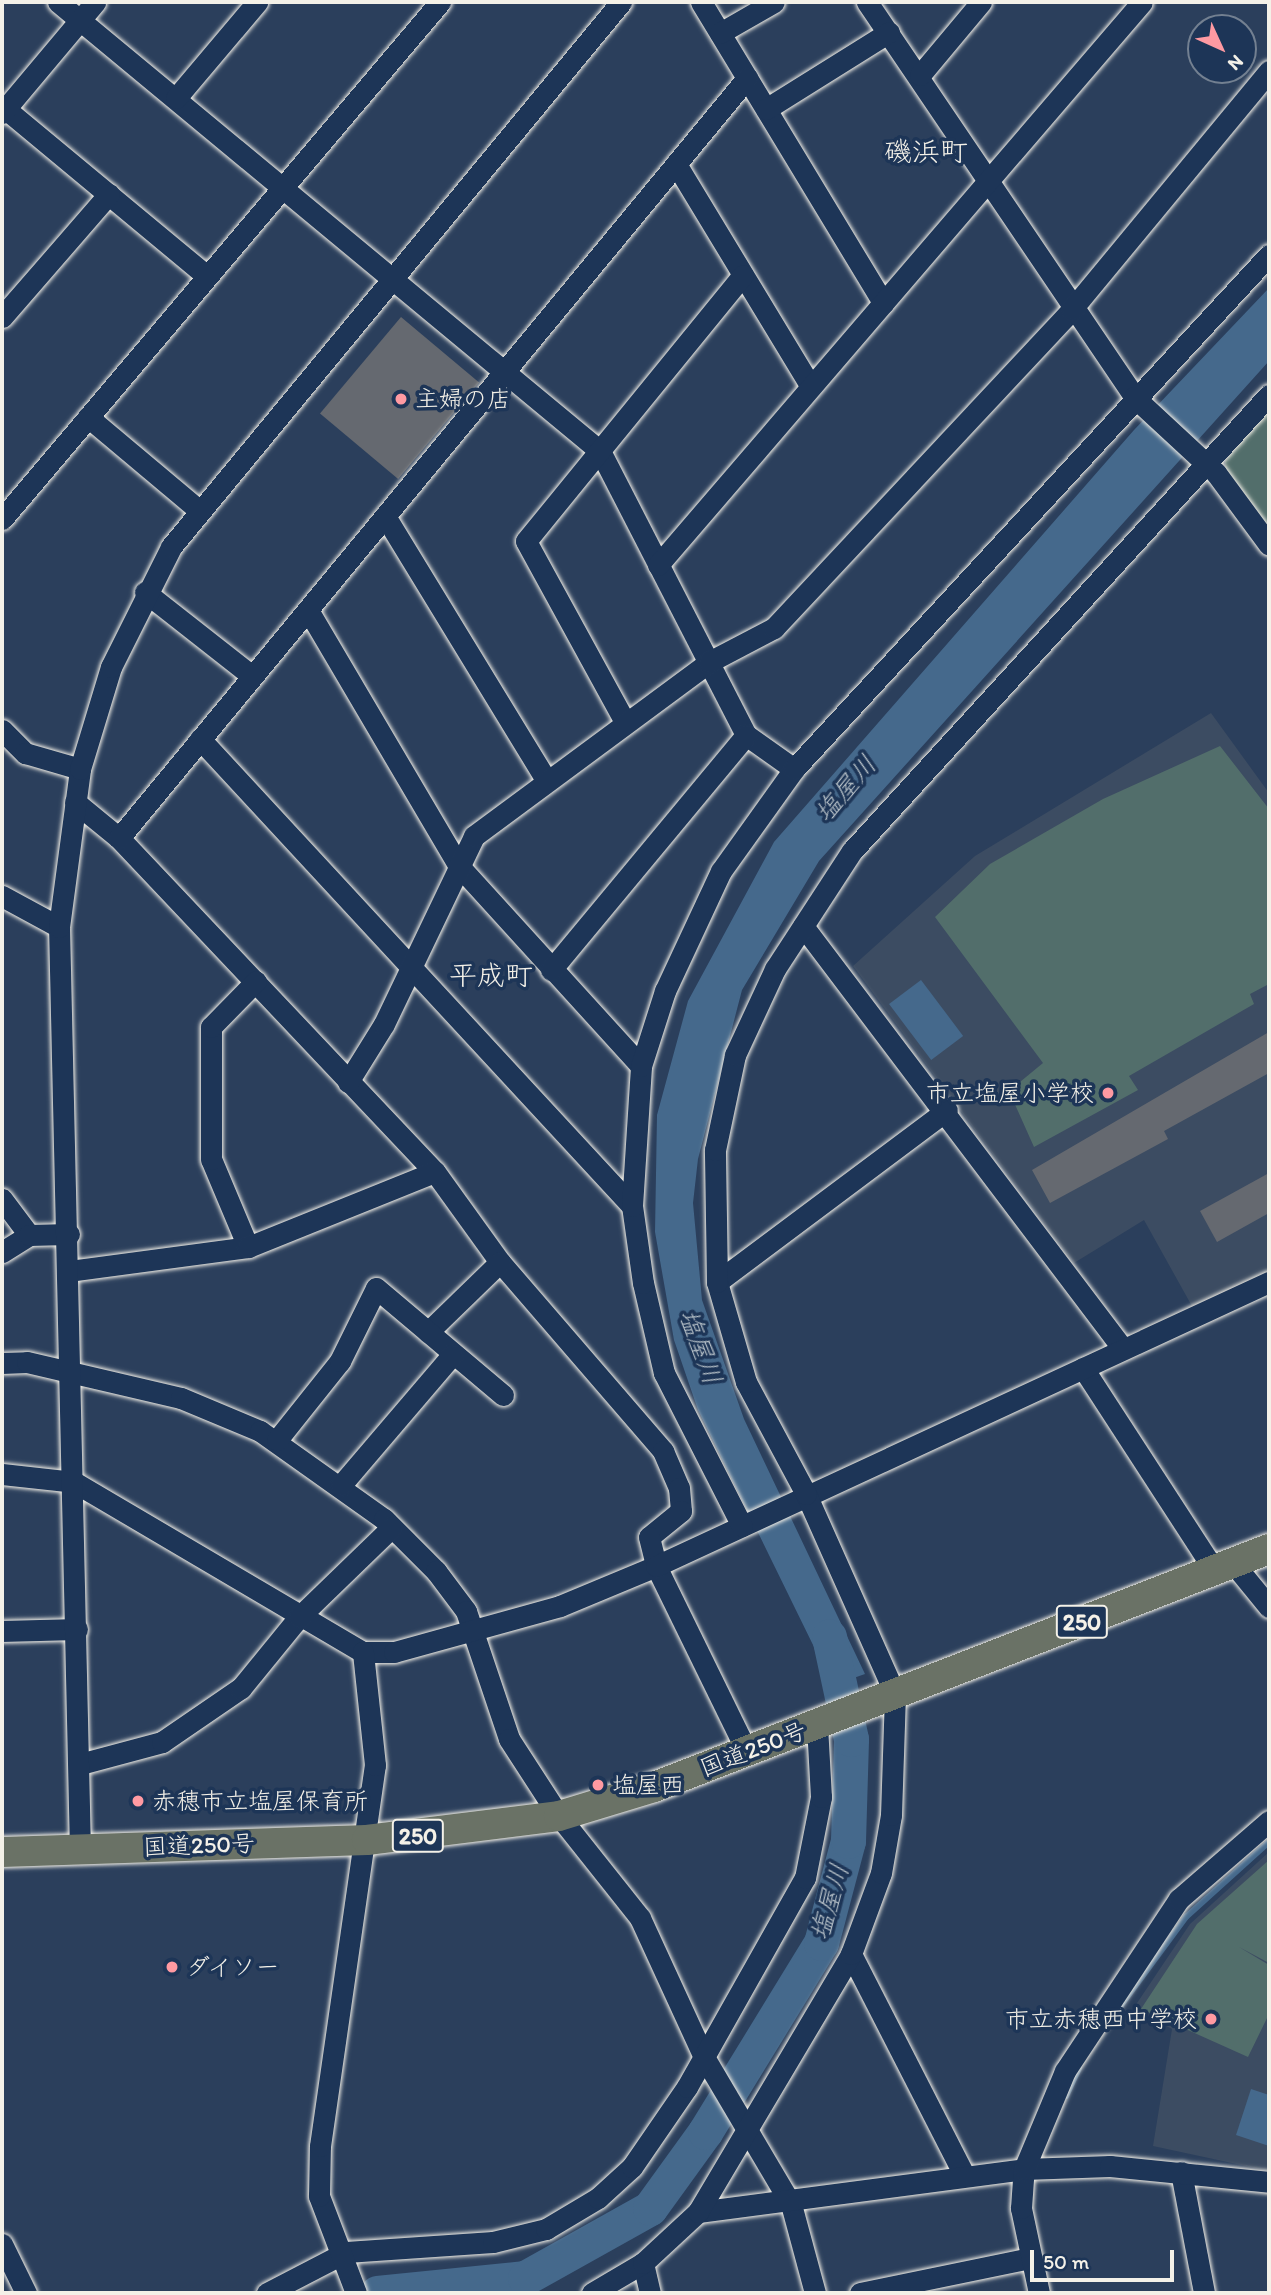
<!DOCTYPE html>
<meta charset="utf-8">
<style>
body{margin:0}
#map{position:relative;width:1271px;height:2295px;overflow:hidden;background:#2b3f5c;font-family:Itim,"Klee One",sans-serif}
div>[style]{position:absolute}
.built>*{inset:0;background:#3c4c62}
.green>*{inset:0;background:#526e6b}
.water>*{inset:0;background:#45698c;transform-origin:0 0}
.stream>*{height:6px;margin:-3px;padding:0 3px;transform-origin:3px;border-radius:3px;background:#45698c}
.river>*{height:35px;margin:-17.5px;padding:0 17.5px;transform-origin:17.5px;border-radius:17.5px;background:#45698c}
.building>*{inset:0;background:#656970;transform-origin:0 0}
.roads{filter:drop-shadow(0 0 2px #f4f1e8) drop-shadow(0 0 2px #f4f1e8)}
.minor>*{height:21px;margin:-10.5px;padding:0 10.5px;transform-origin:10.5px;border-radius:10.5px;background:#1d3557}
.highway>*{height:30px;margin:-15px;padding:0 15px;transform-origin:15px;border-radius:15px;background:#6a7266}
.dots>*{width:19px;height:19px;translate:-50% -50%;box-sizing:border-box;border:4px solid #1d3557;border-radius:50%}
span{translate:-50% -50%;white-space:nowrap;text-align:center;line-height:1.15;-webkit-text-stroke:7px #1d3557;paint-order:stroke}
.shield-label span{padding:2px 5px;background:#1d3557;border:2px solid;border-radius:5px;-webkit-text-stroke-width:0}
.shield-label{font-size:23px;color:#f4f1e8;font-weight:700}
.poi-label{font-size:24px;color:#f4f1e8}
.left{translate:0 -50%;text-align:left}
.right{translate:-100% -50%;text-align:right}
.street-label{font-size:24px;color:#f4f1e8}
.water-label{font-size:26px;color:#b7c1c8;font-style:italic}
.quarter-label{font-size:28px;color:#f4f1e8}
.frame{position:absolute;inset:0;border:4px solid #f4f1e8;pointer-events:none}
.north{position:absolute;left:1187px;top:14px;width:70px;height:70px;box-sizing:border-box;background:#1d3557;border:2px solid #738091;border-radius:50%;rotate:135deg;font-size:19px;font-weight:700;line-height:28px;text-align:center;color:#f4f1e8}
.north::after{content:'';display:block;margin:auto;width:24px;height:32px;background:#ff9aa2;clip-path:polygon(50% 0,100% 100%,50% 72%,0 100%)}
.scale{position:absolute;left:1030px;top:2250px;width:144px;height:32px;box-sizing:border-box;border:4px solid #f4f1e8;border-top:0;padding-left:9px;font-size:21px;line-height:24px;white-space:nowrap;color:#f4f1e8;-webkit-text-stroke:5px #1d3557;paint-order:stroke}
</style>
<div id="map">
<div class="built">
<div style="clip-path:polygon(1211px 713px,1269px 793px,1269px 1275px,1193px 1308px,1144px 1220px,1074px 1263px,853px 966px,975px 856px)"></div>
<div style="clip-path:polygon(1269px 1852px,1269px 2171px,1153px 2146px,1172px 2029px,1133px 2009px,1190px 1924px)"></div>
</div>
<div class="green">
<div style="clip-path:polygon(1269px 409px,1269px 537px,1226px 478px,1225px 461px)"></div>
<div style="clip-path:polygon(1220px 746px,1269px 809px,1269px 984px,1250px 994px,1254px 1004px,1129px 1076px,1138px 1090px,1034px 1147px,1009px 1091px,1043px 1063px,935px 917px,990px 864px,1103px 799px)"></div>
<div style="clip-path:polygon(1269px 1860px,1269px 1963px,1239px 1947px,1269px 1965px,1269px 2014px,1248px 2057px,1141px 2009px,1197px 1924px)"></div>
</div>
<div class="water">
<div style="clip-path:polygon(1269px 288px,1269px 361px,819px 861px,742px 990px,698px 1159px,693px 1203px,702px 1300px,744px 1419px,865px 1674px,825px 1688px,814px 1647px,698px 1410px,674px 1340px,655px 1232px,657px 1115px,688px 1001px,774px 842px,1134px 430px)"></div>
<div style="left:921px;top:980px;width:70px;height:40px;rotate:53deg"></div>
<div style="clip-path:polygon(1251px 2089px,1269px 2095px,1269px 2146px,1236px 2135px)"></div>
</div>
<div class="stream">
<div style="left:1116px;top:2012px;width:118px;rotate:-53.6deg"></div>
<div style="left:1186px;top:1917px;width:112px;rotate:-42.1deg"></div>
<div style="left:1066px;top:2096px;width:31px;rotate:-65deg"></div>
</div>
<div class="river">
<div style="left:377px;top:2293px;width:149px;rotate:-5.8deg"></div>
<div style="left:525px;top:2278px;width:143px;rotate:-29.2deg"></div>
<div style="left:650px;top:2208px;width:94px;rotate:-54.1deg"></div>
<div style="left:705px;top:2132px;width:222px;rotate:-58.5deg"></div>
<div style="left:821px;top:1943px;width:106px;rotate:-75.2deg"></div>
<div style="left:848px;top:1841px;width:102px;rotate:-88.3deg"></div>
<div style="left:851px;top:1739px;width:105px;rotate:-102.1deg"></div>
</div>
<div class="building">
<div style="left:401px;top:317px;width:102px;height:126px;rotate:40deg"></div>
<div style="clip-path:polygon(1269px 1032px,1269px 1073px,1164px 1131px,1168px 1139px,1050px 1203px,1032px 1170px)"></div>
<div style="clip-path:polygon(1269px 1173px,1269px 1213px,1217px 1242px,1200px 1211px)"></div>
</div>
<div class="roads">
<div class="minor">
<div style="left:58px;top:2px;width:704px;rotate:39.64deg"></div>
<div style="left:600px;top:451px;width:319px;rotate:62.8deg"></div>
<div style="left:746px;top:735px;width:59px;rotate:35.3deg"></div>
<div style="left:701px;top:2px;width:352px;rotate:58.8deg"></div>
<div style="left:867px;top:2px;width:477px;rotate:55.9deg"></div>
<div style="left:1134px;top:397px;width:112px;rotate:42.8deg"></div>
<div style="left:1216px;top:473px;width:89px;rotate:53.6deg"></div>
<div style="left:720px;top:33px;width:62px;rotate:-29.9deg"></div>
<div style="left:920px;top:75px;width:95px;rotate:-50.1deg"></div>
<div style="left:176px;top:98px;width:126px;rotate:-49.8deg"></div>
<div style="left:2px;top:106px;width:266px;rotate:39.7deg"></div>
<div style="left:766px;top:109px;width:145px;rotate:-32deg"></div>
<div style="left:2px;top:113px;width:145px;rotate:-50deg"></div>
<div style="left:676px;top:164px;width:258px;rotate:58.8deg"></div>
<div style="left:2px;top:317px;width:163px;rotate:-49deg"></div>
<div style="left:88px;top:417px;width:145px;rotate:40deg"></div>
<div style="left:385px;top:516px;width:309px;rotate:58.6deg"></div>
<div style="left:2px;top:519px;width:678px;rotate:-49.73deg"></div>
<div style="left:658px;top:565px;width:742px;rotate:-49.32deg"></div>
<div style="left:145px;top:592px;width:136px;rotate:38.1deg"></div>
<div style="left:308px;top:610px;width:297px;rotate:59.5deg"></div>
<div style="left:459px;top:866px;width:270px;rotate:47.7deg"></div>
<div style="left:625px;top:722px;width:206px;rotate:-118.7deg"></div>
<div style="left:526px;top:541px;width:343px;rotate:-50.8deg"></div>
<div style="left:2px;top:730px;width:33px;rotate:45deg"></div>
<div style="left:25px;top:753px;width:57px;rotate:16.2deg"></div>
<div style="left:200px;top:739px;width:636px;rotate:47.23deg"></div>
<div style="left:75px;top:802px;width:57px;rotate:39.3deg"></div>
<div style="left:119px;top:838px;width:460px;rotate:46.6deg"></div>
<div style="left:435px;top:1172px;width:111px;rotate:54.2deg"></div>
<div style="left:500px;top:1262px;width:250px;rotate:49.2deg"></div>
<div style="left:663px;top:1451px;width:40px;rotate:66.6deg"></div>
<div style="left:679px;top:1488px;width:23px;rotate:85deg"></div>
<div style="left:681px;top:1511px;width:41px;rotate:140.9deg"></div>
<div style="left:649px;top:1537px;width:30px;rotate:76deg"></div>
<div style="left:656px;top:1566px;width:207px;rotate:63.9deg"></div>
<div style="left:119px;top:838px;width:986px;rotate:-50.43deg"></div>
<div style="left:2px;top:896px;width:65px;rotate:28.5deg"></div>
<div style="left:803px;top:926px;width:530px;rotate:52.89deg"></div>
<div style="left:551px;top:970px;width:305px;rotate:-50.3deg"></div>
<div style="left:348px;top:1082px;width:68px;rotate:-58.2deg"></div>
<div style="left:384px;top:1024px;width:208px;rotate:-64.4deg"></div>
<div style="left:474px;top:836px;width:292px;rotate:-36.5deg"></div>
<div style="left:709px;top:662px;width:73px;rotate:-27.6deg"></div>
<div style="left:774px;top:628px;width:437px;rotate:-46.9deg"></div>
<div style="left:1072px;top:309px;width:309px;rotate:-50.4deg"></div>
<div style="left:2px;top:1199px;width:45px;rotate:53.1deg"></div>
<div style="left:248px;top:1247px;width:95px;rotate:-112.8deg"></div>
<div style="left:211px;top:1159px;width:132px;rotate:-90deg"></div>
<div style="left:211px;top:1027px;width:64px;rotate:-45.6deg"></div>
<div style="left:2px;top:1252px;width:32px;rotate:-32deg"></div>
<div style="left:29px;top:1235px;width:40px;rotate:-1.4deg"></div>
<div style="left:69px;top:1271px;width:181px;rotate:-7.6deg"></div>
<div style="left:248px;top:1247px;width:201px;rotate:-21.9deg"></div>
<div style="left:717px;top:1282px;width:287px;rotate:-36.8deg"></div>
<div style="left:428px;top:1332px;width:100px;rotate:-44.2deg"></div>
<div style="left:2px;top:1363px;width:25px;rotate:-2deg"></div>
<div style="left:27px;top:1362px;width:158px;rotate:13.2deg"></div>
<div style="left:181px;top:1398px;width:86px;rotate:22.7deg"></div>
<div style="left:260px;top:1431px;width:152px;rotate:35.4deg"></div>
<div style="left:384px;top:1519px;width:74px;rotate:45deg"></div>
<div style="left:436px;top:1571px;width:50px;rotate:53.1deg"></div>
<div style="left:466px;top:1611px;width:135px;rotate:71.4deg"></div>
<div style="left:509px;top:1739px;width:92px;rotate:57deg"></div>
<div style="left:559px;top:1816px;width:130px;rotate:51.5deg"></div>
<div style="left:640px;top:1918px;width:153px;rotate:65.3deg"></div>
<div style="left:704px;top:2057px;width:171px;rotate:59.4deg"></div>
<div style="left:791px;top:2204px;width:92px;rotate:74.9deg"></div>
<div style="left:1083px;top:1368px;width:242px;rotate:57deg"></div>
<div style="left:277px;top:1440px;width:101px;rotate:-51.4deg"></div>
<div style="left:340px;top:1361px;width:81px;rotate:-63.7deg"></div>
<div style="left:376px;top:1288px;width:166px;rotate:40.1deg"></div>
<div style="left:2px;top:1474px;width:72px;rotate:6.3deg"></div>
<div style="left:74px;top:1482px;width:335px;rotate:30.5deg"></div>
<div style="left:363px;top:1652px;width:31px"></div>
<div style="left:394px;top:1652px;width:172px;rotate:-15.5deg"></div>
<div style="left:560px;top:1606px;width:104px;rotate:-22.6deg"></div>
<div style="left:656px;top:1566px;width:676px;rotate:-24.86deg"></div>
<div style="left:341px;top:1485px;width:171px;rotate:-49.5deg"></div>
<div style="left:742px;top:1526px;width:172px;rotate:-117deg"></div>
<div style="left:664px;top:1373px;width:92px;rotate:-103.1deg"></div>
<div style="left:643px;top:1283px;width:78px;rotate:-98.1deg"></div>
<div style="left:632px;top:1206px;width:140px;rotate:-86.3deg"></div>
<div style="left:641px;top:1066px;width:79px;rotate:-72.3deg"></div>
<div style="left:665px;top:991px;width:132px;rotate:-65deg"></div>
<div style="left:721px;top:871px;width:125px;rotate:-54.4deg"></div>
<div style="left:794px;top:769px;width:700px;rotate:-47.26deg"></div>
<div style="left:1233px;top:1563px;width:57px;rotate:50.7deg"></div>
<div style="left:2px;top:1631px;width:75px;rotate:-1.5deg"></div>
<div style="left:80px;top:1764px;width:85px;rotate:-15deg"></div>
<div style="left:162px;top:1742px;width:96px;rotate:-34.4deg"></div>
<div style="left:241px;top:1688px;width:92px;rotate:-50.8deg"></div>
<div style="left:299px;top:1617px;width:129px;rotate:-44.1deg"></div>
<div style="left:80px;top:1851px;width:924px;rotate:-91.3deg"></div>
<div style="left:59px;top:927px;width:159px;rotate:-82.4deg"></div>
<div style="left:80px;top:769px;width:107px;rotate:-73.1deg"></div>
<div style="left:111px;top:667px;width:134px;rotate:-63.4deg"></div>
<div style="left:171px;top:547px;width:707px;rotate:-50.45deg"></div>
<div style="left:851px;top:1954px;width:248px;rotate:62.9deg"></div>
<div style="left:1181px;top:2172px;width:123px;rotate:79.2deg"></div>
<div style="left:698px;top:2212px;width:329px;rotate:-7.5deg"></div>
<div style="left:1024px;top:2169px;width:86px;rotate:-2deg"></div>
<div style="left:1110px;top:2166px;width:160px;rotate:5.7deg"></div>
<div style="left:2px;top:2244px;width:55px;rotate:63.9deg"></div>
<div style="left:643px;top:2263px;width:31px;rotate:77deg"></div>
<div style="left:267px;top:2293px;width:89px;rotate:-27.4deg"></div>
<div style="left:346px;top:2252px;width:147px;rotate:-3.9deg"></div>
<div style="left:493px;top:2242px;width:55px;rotate:-13.8deg"></div>
<div style="left:546px;top:2229px;width:61px;rotate:-30.8deg"></div>
<div style="left:598px;top:2198px;width:46px;rotate:-42.4deg"></div>
<div style="left:632px;top:2167px;width:97px;rotate:-55.5deg"></div>
<div style="left:687px;top:2087px;width:240px;rotate:-60.6deg"></div>
<div style="left:805px;top:1878px;width:83px;rotate:-78.8deg"></div>
<div style="left:821px;top:1797px;width:72px;rotate:-93.2deg"></div>
<div style="left:356px;top:2293px;width:104px;rotate:-110.9deg"></div>
<div style="left:319px;top:2196px;width:50px;rotate:-88.9deg"></div>
<div style="left:320px;top:2146px;width:385px;rotate:-81.8deg"></div>
<div style="left:375px;top:1765px;width:114px;rotate:-96.1deg"></div>
<div style="left:592px;top:2293px;width:59px;rotate:-30.5deg"></div>
<div style="left:643px;top:2263px;width:75px;rotate:-42.8deg"></div>
<div style="left:698px;top:2212px;width:300px;rotate:-59.3deg"></div>
<div style="left:851px;top:1954px;width:86px;rotate:-69.7deg"></div>
<div style="left:881px;top:1873px;width:59px;rotate:-80.2deg"></div>
<div style="left:891px;top:1815px;width:121px;rotate:-88.1deg"></div>
<div style="left:895px;top:1694px;width:219px;rotate:-114deg"></div>
<div style="left:806px;top:1494px;width:127px;rotate:-118.2deg"></div>
<div style="left:746px;top:1382px;width:104px;rotate:-106.2deg"></div>
<div style="left:717px;top:1282px;width:132px;rotate:-90.9deg"></div>
<div style="left:715px;top:1150px;width:97px;rotate:-78.1deg"></div>
<div style="left:735px;top:1055px;width:95px;rotate:-65.1deg"></div>
<div style="left:775px;top:969px;width:141px;rotate:-56.9deg"></div>
<div style="left:852px;top:851px;width:618px;rotate:-47.56deg"></div>
<div style="left:860px;top:2293px;width:175px;rotate:-11.6deg"></div>
<div style="left:1039px;top:2293px;width:87px;rotate:-102deg"></div>
<div style="left:1021px;top:2208px;width:39px;rotate:-86deg"></div>
<div style="left:1024px;top:2169px;width:106px;rotate:-67.3deg"></div>
<div style="left:1065px;top:2071px;width:206px;rotate:-56.5deg"></div>
<div style="left:1179px;top:1899px;width:119px;rotate:-40.9deg"></div>
</div>
<div class="highway">
<div style="left:2px;top:1852px;width:365px;rotate:-1.9deg"></div>
<div style="left:367px;top:1840px;width:193px;rotate:-7.1deg"></div>
<div style="left:559px;top:1816px;width:99px;rotate:-17deg"></div>
<div style="left:654px;top:1787px;width:659px;rotate:-21.16deg"></div>
</div>
</div>
<div class="dots">
<div style="left:401px;top:399px;background:#ff9aa2"></div>
<div style="left:1108px;top:1093px;background:#ff9aa2"></div>
<div style="left:598px;top:1785px;background:#ff9aa2"></div>
<div style="left:138px;top:1801px;background:#ff9aa2"></div>
<div style="left:172px;top:1967px;background:#ff9aa2"></div>
<div style="left:1211px;top:2019px;background:#ff9aa2"></div>
</div>
<div class="shield-label">
<span style="left:1082px;top:1622px">250</span>
<span style="left:418px;top:1836px">250</span>
</div>
<div class="poi-label">
<span class="left" style="left:415px;top:399px">主婦の店</span>
<span class="right" style="left:1094px;top:1093px">市立塩屋小学校</span>
<span class="left" style="left:612px;top:1785px">塩屋西</span>
<span class="left" style="left:152px;top:1801px">赤穂市立塩屋保育所</span>
<span class="left" style="left:186px;top:1967px">ダイソー</span>
<span class="right" style="left:1197px;top:2019px">市立赤穂西中学校</span>
</div>
<div class="street-label">
<span style="left:753px;top:1749px;rotate:-21deg">国道250号</span>
<span style="left:199px;top:1845px;rotate:-2deg">国道250号</span>
</div>
<div class="water-label">
<span style="left:846px;top:789px;rotate:-49deg">塩屋川</span>
<span style="left:700px;top:1347px;rotate:70deg">塩屋川</span>
<span style="left:830px;top:1902px;rotate:-74deg">塩屋川</span>
</div>
<div class="quarter-label">
<span style="left:926px;top:151px">磯浜町</span>
<span style="left:491px;top:975px">平成町</span>
</div>
<div class="frame"></div>
<div class="north">N</div>
<div class="scale">50 m</div>
</div>
